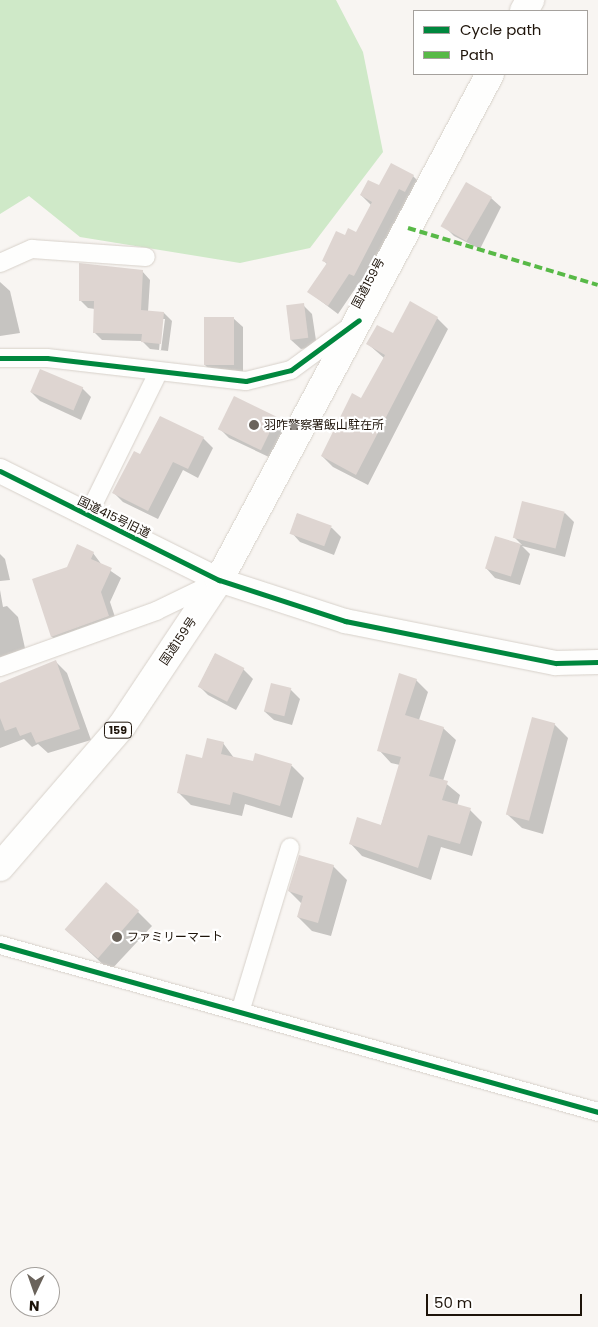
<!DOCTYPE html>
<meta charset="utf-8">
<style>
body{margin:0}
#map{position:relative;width:598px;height:1327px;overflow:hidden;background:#f8f5f2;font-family:Poppins,"Noto Sans JP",sans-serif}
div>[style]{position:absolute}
.green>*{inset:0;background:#cfe9c8}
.shadow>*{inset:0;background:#0003}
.building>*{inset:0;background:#ded5d1;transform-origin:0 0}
.roads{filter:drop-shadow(0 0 1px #d7d1ca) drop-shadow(0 0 1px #d7d1ca)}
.street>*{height:18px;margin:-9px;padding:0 9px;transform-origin:9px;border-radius:9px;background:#fefefd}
.secondary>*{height:24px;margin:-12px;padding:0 12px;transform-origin:12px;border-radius:12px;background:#fefefd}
.highway>*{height:28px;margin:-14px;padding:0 14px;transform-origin:14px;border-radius:14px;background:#fefefd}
.quiet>*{height:4px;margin-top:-2px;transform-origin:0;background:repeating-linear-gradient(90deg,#58b947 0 8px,transparent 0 12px)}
.cycleway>*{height:5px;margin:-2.5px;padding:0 2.5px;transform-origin:2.5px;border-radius:2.5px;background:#00873e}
.dots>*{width:14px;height:14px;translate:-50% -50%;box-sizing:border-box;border:2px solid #fff;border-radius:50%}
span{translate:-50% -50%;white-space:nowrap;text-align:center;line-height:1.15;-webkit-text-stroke:4.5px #fff;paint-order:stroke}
.shield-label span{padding:1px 4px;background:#fff;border:1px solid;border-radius:4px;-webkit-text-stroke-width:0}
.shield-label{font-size:11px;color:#1e140a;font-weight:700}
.street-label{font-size:12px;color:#1e140a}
.poi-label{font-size:12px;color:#1e140a}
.left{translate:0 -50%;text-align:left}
.legend{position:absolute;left:413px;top:10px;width:175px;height:65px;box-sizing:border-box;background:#fff;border:1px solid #a5a19d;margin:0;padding:6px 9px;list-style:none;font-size:15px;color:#1e140a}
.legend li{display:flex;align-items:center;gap:10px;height:25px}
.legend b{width:25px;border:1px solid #a5a19d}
.north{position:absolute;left:10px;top:1267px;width:50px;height:50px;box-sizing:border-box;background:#fff;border:1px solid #a5a19d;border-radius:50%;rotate:183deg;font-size:14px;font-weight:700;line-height:20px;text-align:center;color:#1e140a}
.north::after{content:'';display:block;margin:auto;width:18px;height:22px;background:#6a635b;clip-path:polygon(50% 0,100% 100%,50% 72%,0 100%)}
.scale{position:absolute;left:426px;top:1294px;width:156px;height:22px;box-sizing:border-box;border:2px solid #1e140a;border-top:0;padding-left:6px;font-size:15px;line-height:18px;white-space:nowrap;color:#1e140a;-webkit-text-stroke:4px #fff;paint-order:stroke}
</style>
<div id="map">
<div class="green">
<div style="clip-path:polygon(0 0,336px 0,363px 52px,383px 152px,310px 248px,240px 263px,80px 237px,29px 196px,0 214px)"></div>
</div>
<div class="shadow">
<div style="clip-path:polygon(391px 165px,413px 176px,423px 186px,363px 285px,359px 283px,338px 314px,309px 292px,328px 265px,323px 260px,345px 237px,357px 234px,371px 205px,361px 195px,379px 187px)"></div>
<div style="clip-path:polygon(491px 198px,501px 207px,480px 249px,454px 236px,445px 227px)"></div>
<div style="clip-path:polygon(evenodd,142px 271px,150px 280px,148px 312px,164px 313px,172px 321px,168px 351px,150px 349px,142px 341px,102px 340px,94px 332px,95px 309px,88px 308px,80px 300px,142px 271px,162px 319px,165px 319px,161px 350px,159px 350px,162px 319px)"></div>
<div style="clip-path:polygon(0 282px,10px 291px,20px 333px,0 336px)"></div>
<div style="clip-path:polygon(303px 305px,312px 314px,317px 347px,301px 349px,291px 340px,287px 307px)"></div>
<div style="clip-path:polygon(233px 318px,243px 327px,243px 378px,214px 374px,205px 365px)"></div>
<div style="clip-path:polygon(437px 318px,448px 329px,368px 485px,333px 467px,322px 456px,362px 399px,384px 358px,368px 344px)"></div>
<div style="clip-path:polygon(82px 388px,91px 397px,81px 420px,40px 401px,31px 392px)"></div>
<div style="clip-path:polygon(160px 417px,203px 438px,213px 448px,198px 478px,183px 470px,158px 519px,123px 502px,114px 493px,141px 456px)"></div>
<div style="clip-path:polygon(276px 418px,286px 427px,271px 458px,229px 438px,220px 429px)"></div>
<div style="clip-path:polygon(565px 513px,574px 522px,565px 557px,522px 546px,530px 554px,520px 585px,495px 578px,486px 568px,496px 537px,522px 545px,514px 537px)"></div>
<div style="clip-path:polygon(297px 514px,332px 528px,341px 537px,334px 555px,300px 542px,291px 532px)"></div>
<div style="clip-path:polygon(93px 553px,102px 565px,121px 578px,110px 602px,118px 626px,62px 646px,52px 637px,33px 580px,68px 568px)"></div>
<div style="clip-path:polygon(0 554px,5px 559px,10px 580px,0 581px)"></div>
<div style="clip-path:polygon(0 590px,3px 607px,7px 606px,18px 617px,27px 657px,0 663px)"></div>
<div style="clip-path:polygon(215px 654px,243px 669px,253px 679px,236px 710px,208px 695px,199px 686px)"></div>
<div style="clip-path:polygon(56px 662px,67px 673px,91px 740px,48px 753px,38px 744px,32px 747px,24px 739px,0 748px,0 685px)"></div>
<div style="clip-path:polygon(416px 680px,428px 692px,419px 720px,443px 728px,456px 740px,443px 781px,460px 795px,457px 806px,470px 810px,482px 822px,472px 856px,441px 847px,431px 880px,362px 856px,350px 843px,381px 826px,400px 765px,391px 763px,379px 750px)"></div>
<div style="clip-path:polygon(290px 689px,300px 699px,292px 725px,274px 720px,264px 711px)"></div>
<div style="clip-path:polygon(554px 724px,568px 738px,543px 834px,522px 828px,508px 815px)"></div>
<div style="clip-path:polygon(223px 743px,234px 758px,254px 763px,256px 755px,292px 766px,304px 778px,292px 818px,245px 804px,242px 816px,191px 805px,179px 793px,203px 759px)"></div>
<div style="clip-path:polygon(333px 866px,347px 880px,331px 936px,312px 931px,298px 917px,302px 904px,289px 891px)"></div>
<div style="clip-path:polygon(138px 912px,152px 926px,110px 971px,65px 929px)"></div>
</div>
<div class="building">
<div style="clip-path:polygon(391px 163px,414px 175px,405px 192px,399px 189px,354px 276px,349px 274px,328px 306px,307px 292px,327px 263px,322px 261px,336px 231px,345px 235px,348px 228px,356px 232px,372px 202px,360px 195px,368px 180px,379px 185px)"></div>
<div style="left:466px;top:182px;width:30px;height:51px;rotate:30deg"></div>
<div style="clip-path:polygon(79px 263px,143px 270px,141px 310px,164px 312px,161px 344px,141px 342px,142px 334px,93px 333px,94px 301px,79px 301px)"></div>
<div style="clip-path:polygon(410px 301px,438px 317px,356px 475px,321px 456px,352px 393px,361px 398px,385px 355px,366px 344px,377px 325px,393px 333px)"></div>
<div style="left:304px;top:303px;width:35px;height:18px;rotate:83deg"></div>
<div style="left:204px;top:317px;width:30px;height:48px"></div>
<div style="left:40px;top:369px;width:47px;height:25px;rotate:23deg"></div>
<div style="left:234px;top:396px;width:48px;height:37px;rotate:26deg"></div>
<div style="clip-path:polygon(160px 416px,204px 437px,188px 469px,173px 462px,148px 511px,112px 493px,134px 451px,140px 454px)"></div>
<div style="left:522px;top:501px;width:44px;height:38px;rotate:14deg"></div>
<div style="left:297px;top:513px;width:37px;height:22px;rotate:20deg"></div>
<div style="left:495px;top:536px;width:27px;height:34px;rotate:17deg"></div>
<div style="clip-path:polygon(77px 544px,94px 552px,91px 559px,112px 568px,101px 592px,109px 616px,51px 637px,32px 579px,67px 567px)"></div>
<div style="left:215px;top:653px;width:33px;height:38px;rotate:27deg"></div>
<div style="clip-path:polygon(56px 660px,80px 729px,36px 743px,31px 732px,20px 736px,16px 727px,5px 731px,0 718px,0 683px)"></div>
<div style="clip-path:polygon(399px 673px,417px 679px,405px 715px,444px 727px,429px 776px,448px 781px,442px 800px,471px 808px,460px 844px,428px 835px,418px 868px,349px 844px,357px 817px,381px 825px,401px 757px,377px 751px)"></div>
<div style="left:271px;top:683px;width:21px;height:29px;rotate:14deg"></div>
<div style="left:532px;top:717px;width:24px;height:101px;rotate:15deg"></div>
<div style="clip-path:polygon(207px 738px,224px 742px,221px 754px,253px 761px,255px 753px,292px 764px,280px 806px,233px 792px,230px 805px,177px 793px,186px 754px,202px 758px)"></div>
<div style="clip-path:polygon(299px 855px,334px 865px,318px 923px,297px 917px,303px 896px,288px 891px)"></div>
<div style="left:106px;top:882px;width:44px;height:63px;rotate:41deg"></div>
</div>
<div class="roads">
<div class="street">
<div style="left:0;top:263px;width:35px;rotate:-24deg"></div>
<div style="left:32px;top:249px;width:114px;rotate:4deg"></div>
<div style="left:0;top:358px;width:47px"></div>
<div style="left:47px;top:358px;width:200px;rotate:6.6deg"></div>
<div style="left:246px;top:381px;width:46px;rotate:-13.7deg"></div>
<div style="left:291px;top:370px;width:74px;rotate:-36.3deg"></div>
<div style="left:88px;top:515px;width:158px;rotate:-63.8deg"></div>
<div style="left:0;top:667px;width:166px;rotate:-19.7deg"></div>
<div style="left:156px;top:611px;width:67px;rotate:-25.8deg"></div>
<div style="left:0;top:945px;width:621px;rotate:15.6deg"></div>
<div style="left:240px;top:1012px;width:172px;rotate:-73.1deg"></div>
</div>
<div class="secondary">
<div style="left:0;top:471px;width:245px;rotate:26.5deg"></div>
<div style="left:219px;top:580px;width:133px;rotate:18deg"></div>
<div style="left:345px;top:621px;width:215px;rotate:11.3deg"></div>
<div style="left:556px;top:663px;width:42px;rotate:-1.4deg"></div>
</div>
<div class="highway">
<div style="left:524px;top:11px;width:13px;rotate:-61deg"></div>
<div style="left:0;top:867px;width:185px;rotate:-49.2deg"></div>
<div style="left:121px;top:727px;width:177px;rotate:-56.3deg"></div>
<div style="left:219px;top:580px;width:574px;rotate:-61.83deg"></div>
</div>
</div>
<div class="quiet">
<div style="left:408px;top:228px;width:198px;rotate:16.7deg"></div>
</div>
<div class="cycleway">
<div style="left:0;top:358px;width:47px"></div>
<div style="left:47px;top:358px;width:200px;rotate:6.6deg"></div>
<div style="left:246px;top:381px;width:46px;rotate:-13.7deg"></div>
<div style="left:291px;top:370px;width:84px;rotate:-36.3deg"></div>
<div style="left:0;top:471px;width:245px;rotate:26.5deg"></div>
<div style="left:219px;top:580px;width:133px;rotate:18deg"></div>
<div style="left:345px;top:621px;width:215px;rotate:11.3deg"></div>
<div style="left:556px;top:663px;width:42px;rotate:-1.4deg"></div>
<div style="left:0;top:945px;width:621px;rotate:15.6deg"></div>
</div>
<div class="dots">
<div style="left:254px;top:425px;background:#6a635b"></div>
<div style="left:117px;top:937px;background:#6a635b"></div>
</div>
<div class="shield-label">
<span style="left:118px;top:730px">159</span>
</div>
<div class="street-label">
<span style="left:368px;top:283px;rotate:-62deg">国道159号</span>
<span style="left:114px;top:517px;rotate:26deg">国道415号旧道</span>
<span style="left:178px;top:641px;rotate:-56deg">国道159号</span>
</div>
<div class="poi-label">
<span class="left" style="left:264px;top:425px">羽咋警察署飯山駐在所</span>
<span class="left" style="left:127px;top:937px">ファミリーマート</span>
</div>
<ul class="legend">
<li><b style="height:6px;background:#00873e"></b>Cycle path</li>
<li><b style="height:6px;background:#58b947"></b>Path</li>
</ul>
<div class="north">N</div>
<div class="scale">50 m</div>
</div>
